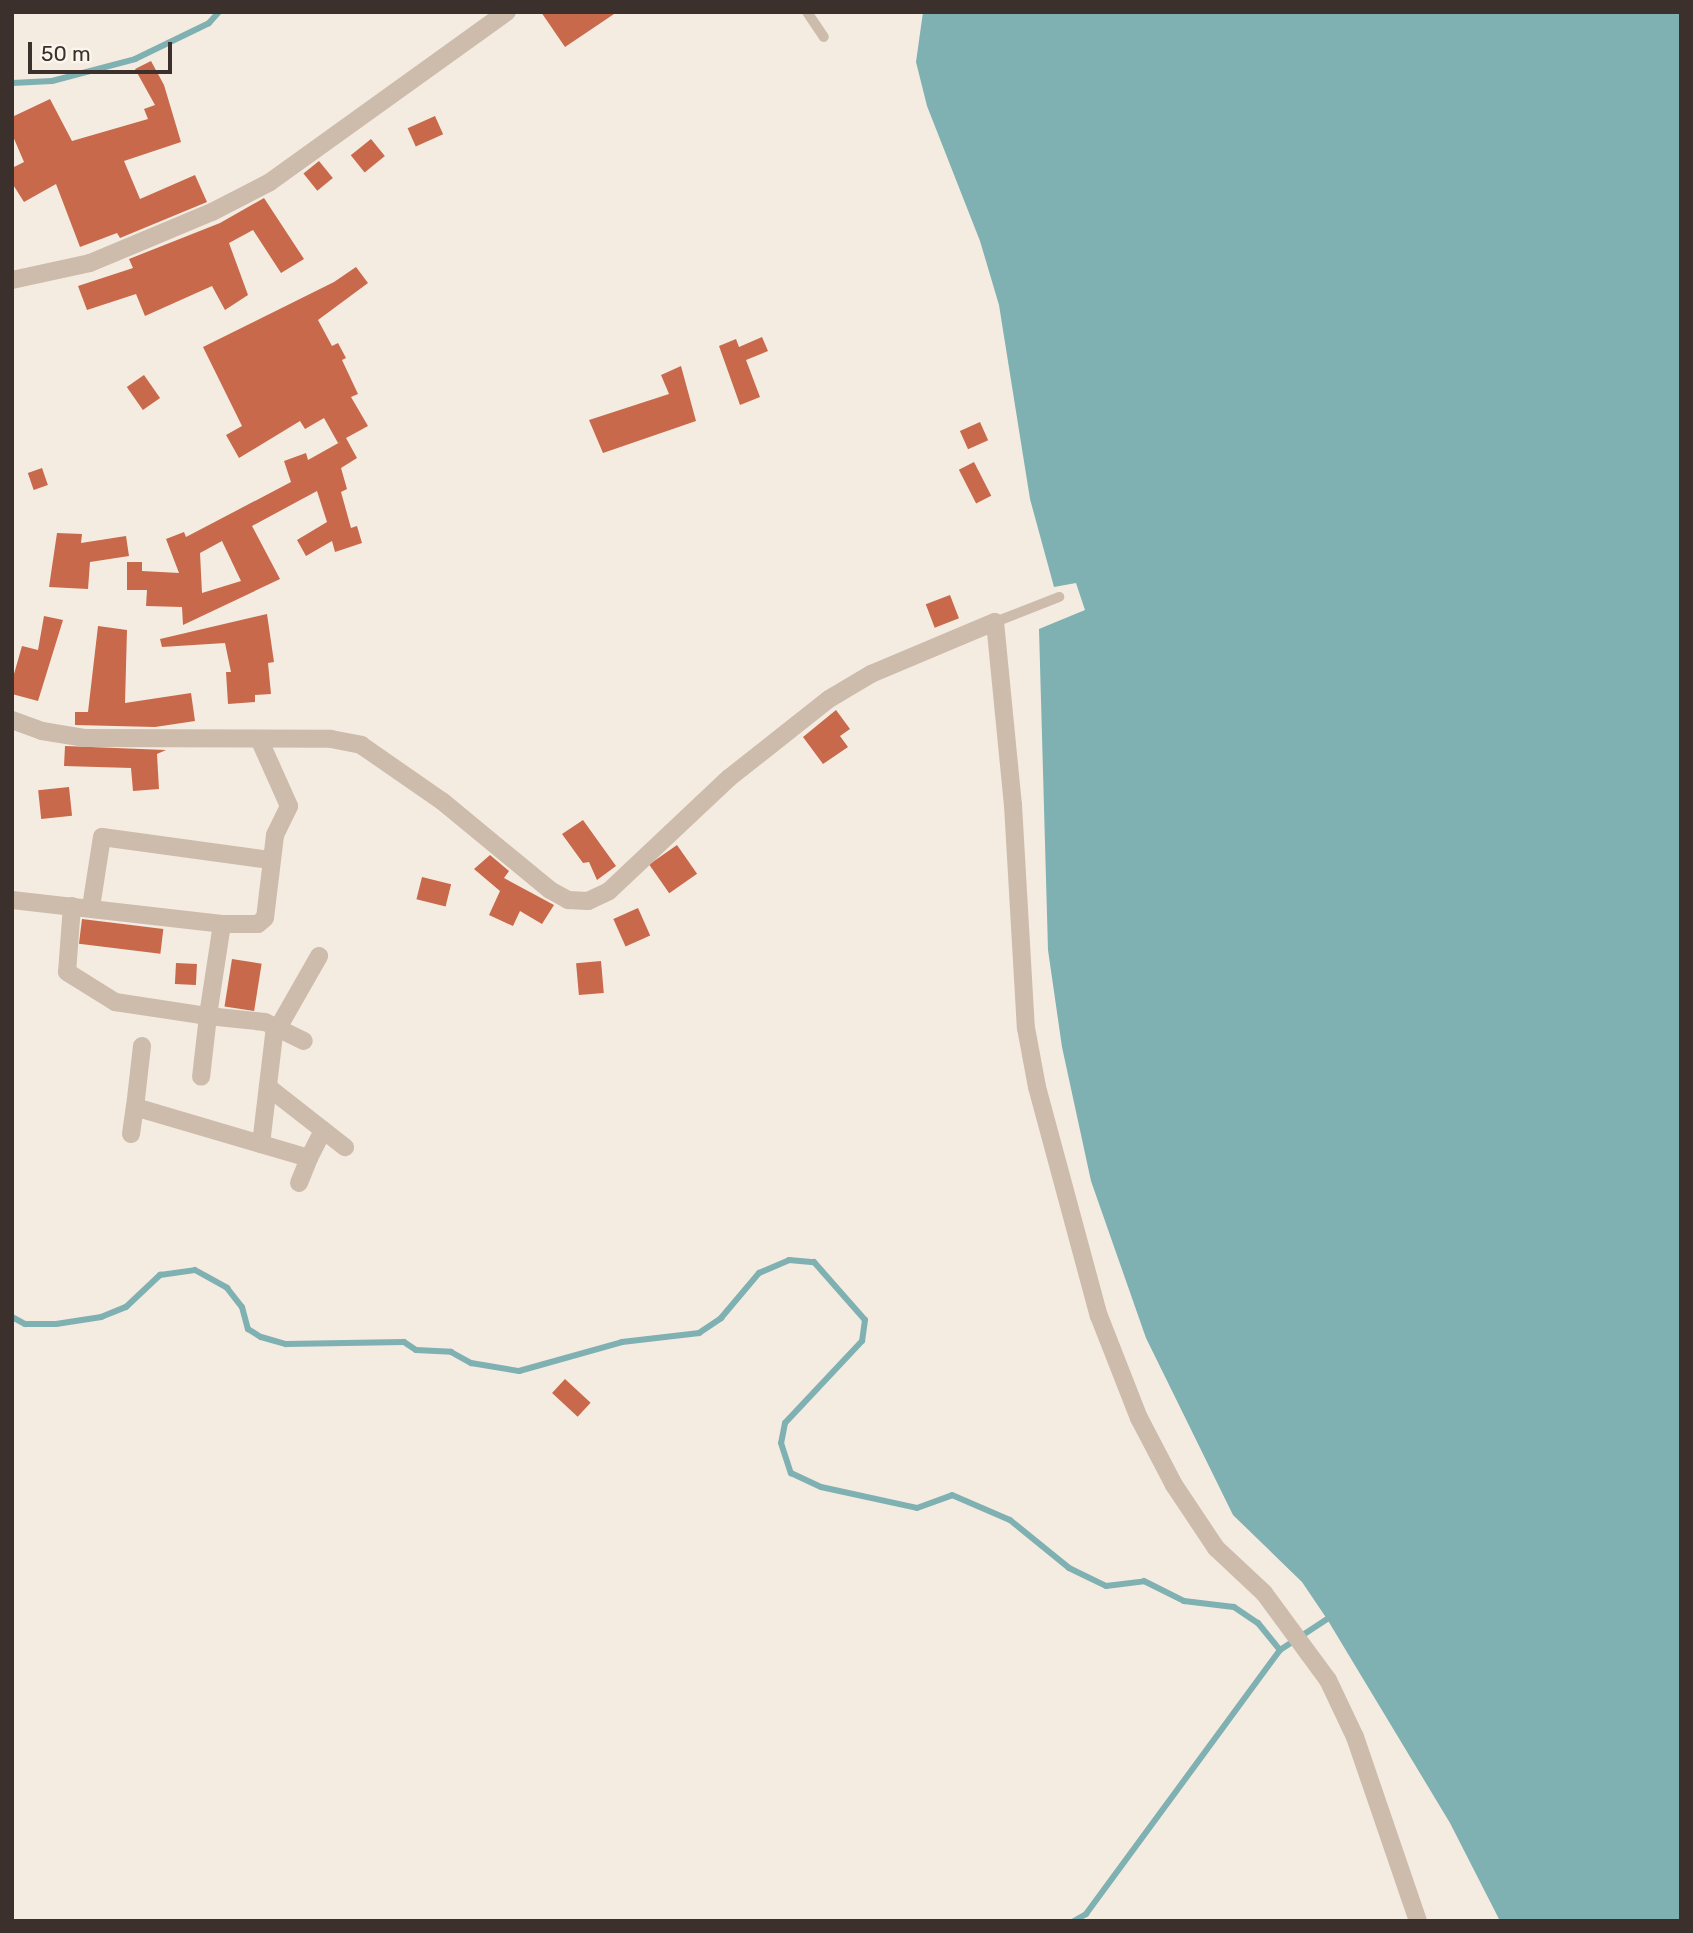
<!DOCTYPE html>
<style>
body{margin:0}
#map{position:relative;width:1693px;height:1933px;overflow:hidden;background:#f4ebe1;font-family:Rubik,sans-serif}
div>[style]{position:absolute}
.water>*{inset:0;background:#7fb0b2}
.stream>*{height:6px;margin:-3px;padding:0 3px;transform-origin:3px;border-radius:3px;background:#7fb0b2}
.building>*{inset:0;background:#c8694b;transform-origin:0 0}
.service>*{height:10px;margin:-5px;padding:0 5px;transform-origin:5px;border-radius:5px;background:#cdbbac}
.minor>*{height:18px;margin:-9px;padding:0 9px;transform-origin:9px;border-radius:9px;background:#cdbbac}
span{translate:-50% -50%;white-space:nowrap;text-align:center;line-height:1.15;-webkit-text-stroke:5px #fbf5ee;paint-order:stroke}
.frame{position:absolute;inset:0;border:14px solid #3b302b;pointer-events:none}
.scale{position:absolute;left:28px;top:42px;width:144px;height:32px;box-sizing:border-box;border:4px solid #3b302b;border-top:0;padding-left:9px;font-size:21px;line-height:24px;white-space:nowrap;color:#3b302b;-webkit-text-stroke:5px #fbf5ee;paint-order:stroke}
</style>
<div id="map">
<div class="water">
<div style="clip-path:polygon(923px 12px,1681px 12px,1681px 1921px,1500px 1921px,1450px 1823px,1327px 1619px,1302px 1582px,1233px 1515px,1146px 1338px,1091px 1181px,1062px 1047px,1048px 950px,1039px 629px,1085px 610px,1076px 583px,1054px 587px,1030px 499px,999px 305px,980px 241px,927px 106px,916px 62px)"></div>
</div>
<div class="stream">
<div style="left:12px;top:83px;width:40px;rotate:-2.9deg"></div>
<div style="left:52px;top:81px;width:86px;rotate:-14.8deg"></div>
<div style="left:135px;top:59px;width:82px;rotate:-25.9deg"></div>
<div style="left:209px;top:23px;width:15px;rotate:-48deg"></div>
<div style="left:12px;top:1317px;width:15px;rotate:28deg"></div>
<div style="left:25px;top:1324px;width:31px"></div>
<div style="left:56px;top:1324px;width:46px;rotate:-8.8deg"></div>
<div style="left:101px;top:1317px;width:27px;rotate:-22deg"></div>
<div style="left:126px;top:1307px;width:47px;rotate:-43.3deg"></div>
<div style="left:160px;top:1275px;width:35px;rotate:-8deg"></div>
<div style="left:195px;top:1270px;width:37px;rotate:29deg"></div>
<div style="left:227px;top:1288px;width:24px;rotate:52deg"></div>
<div style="left:242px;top:1307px;width:23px;rotate:75deg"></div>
<div style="left:248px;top:1329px;width:15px;rotate:32deg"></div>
<div style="left:261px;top:1337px;width:26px;rotate:16deg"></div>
<div style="left:286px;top:1344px;width:118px;rotate:-1deg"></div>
<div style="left:404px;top:1342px;width:14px;rotate:34deg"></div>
<div style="left:416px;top:1350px;width:35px;rotate:3deg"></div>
<div style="left:451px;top:1352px;width:23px;rotate:29deg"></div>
<div style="left:471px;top:1363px;width:49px;rotate:9.5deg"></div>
<div style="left:519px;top:1371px;width:107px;rotate:-15.7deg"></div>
<div style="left:622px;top:1342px;width:78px;rotate:-6.7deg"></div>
<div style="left:699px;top:1333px;width:27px;rotate:-34deg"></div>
<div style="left:721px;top:1318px;width:59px;rotate:-49.8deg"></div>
<div style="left:759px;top:1273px;width:33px;rotate:-23deg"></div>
<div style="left:789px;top:1260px;width:25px;rotate:5deg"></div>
<div style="left:814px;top:1262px;width:77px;rotate:48.7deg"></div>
<div style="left:865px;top:1320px;width:21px;rotate:98deg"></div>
<div style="left:862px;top:1341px;width:112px;rotate:133.2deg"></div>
<div style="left:785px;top:1423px;width:20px;rotate:101deg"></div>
<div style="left:781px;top:1443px;width:32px;rotate:72deg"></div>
<div style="left:791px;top:1473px;width:33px;rotate:25deg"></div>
<div style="left:821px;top:1487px;width:98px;rotate:12.3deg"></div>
<div style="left:917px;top:1508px;width:37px;rotate:-20deg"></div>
<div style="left:952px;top:1495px;width:63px;rotate:23.3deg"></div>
<div style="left:1010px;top:1520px;width:76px;rotate:39.1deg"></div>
<div style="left:1069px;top:1568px;width:41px;rotate:25.9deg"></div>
<div style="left:1106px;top:1586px;width:38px;rotate:-7deg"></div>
<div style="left:1144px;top:1581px;width:45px;rotate:26.6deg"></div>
<div style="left:1184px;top:1601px;width:50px;rotate:6.8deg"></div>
<div style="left:1234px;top:1607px;width:29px;rotate:34deg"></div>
<div style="left:1258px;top:1623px;width:35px;rotate:51deg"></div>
<div style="left:1074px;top:1921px;width:14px;rotate:-30deg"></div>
<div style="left:1086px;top:1914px;width:328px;rotate:-53.7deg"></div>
<div style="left:1280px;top:1650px;width:56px;rotate:-33.4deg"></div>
</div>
<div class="building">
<div style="clip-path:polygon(541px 12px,617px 12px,565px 47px)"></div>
<div style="clip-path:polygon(151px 61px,164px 85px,181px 142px,124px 161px,140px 199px,195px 175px,207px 202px,120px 238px,117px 233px,80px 247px,56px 184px,24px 202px,12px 183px,12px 168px,24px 162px,12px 134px,12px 117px,50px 99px,72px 141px,148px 119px,144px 109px,155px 105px,135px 69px)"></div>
<div style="left:435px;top:116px;width:20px;height:30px;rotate:66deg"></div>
<div style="left:371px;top:139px;width:22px;height:26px;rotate:51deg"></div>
<div style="left:319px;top:161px;width:22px;height:20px;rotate:51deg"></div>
<div style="clip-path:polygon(264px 198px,304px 259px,281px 273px,253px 230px,229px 243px,248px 295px,225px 310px,212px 286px,145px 316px,136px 294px,87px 310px,78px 286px,133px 268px,129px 259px,220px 223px)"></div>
<div style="clip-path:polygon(evenodd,356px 267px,368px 283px,318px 320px,332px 346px,338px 343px,346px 358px,342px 360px,358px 394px,351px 397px,368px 426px,346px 438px,357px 458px,341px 468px,347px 489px,341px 492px,351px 528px,357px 526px,362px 543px,335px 552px,332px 541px,306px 556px,297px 540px,327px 522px,317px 491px,252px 526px,280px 579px,183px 625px,182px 607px,146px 606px,147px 590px,127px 590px,127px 562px,142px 562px,142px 571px,179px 573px,166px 539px,184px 532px,186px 537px,291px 482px,284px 461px,306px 453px,308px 460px,342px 441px,338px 443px,324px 418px,305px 429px,300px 421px,239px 458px,226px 435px,242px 426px,203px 347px,334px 282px,356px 267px,222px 541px,241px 581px,202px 593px,200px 553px,222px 541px)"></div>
<div style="clip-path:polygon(762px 337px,768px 351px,746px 360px,760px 397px,740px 405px,719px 346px,736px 339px,739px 347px)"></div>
<div style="clip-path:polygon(681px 366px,696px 421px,603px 453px,589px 420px,669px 394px,661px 375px)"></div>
<div style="left:144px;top:375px;width:28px;height:21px;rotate:55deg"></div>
<div style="left:980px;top:422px;width:20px;height:22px;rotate:66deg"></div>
<div style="left:974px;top:462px;width:38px;height:17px;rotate:63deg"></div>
<div style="left:42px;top:468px;width:18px;height:15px;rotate:71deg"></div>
<div style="clip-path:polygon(57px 533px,82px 534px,81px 543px,126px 536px,129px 556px,90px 562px,88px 589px,49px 587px)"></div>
<div style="left:950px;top:595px;width:25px;height:26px;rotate:69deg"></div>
<div style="clip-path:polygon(267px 614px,274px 662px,268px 663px,271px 694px,255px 695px,255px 702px,228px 704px,226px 672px,231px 672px,225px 643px,162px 647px,160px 639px)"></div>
<div style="clip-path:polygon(44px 616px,63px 620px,38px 701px,12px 694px,12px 681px,22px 646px,38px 650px)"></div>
<div style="clip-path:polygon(98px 626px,127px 630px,125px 703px,191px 693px,195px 721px,155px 727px,75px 725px,75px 712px,88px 712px)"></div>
<div style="clip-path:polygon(836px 710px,850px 729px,840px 736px,848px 747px,823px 764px,803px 737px)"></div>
<div style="clip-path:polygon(65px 746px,166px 750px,157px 754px,159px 789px,133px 791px,131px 768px,64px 766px)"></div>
<div style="left:69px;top:787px;width:29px;height:31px;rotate:84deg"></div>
<div style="clip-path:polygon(583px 820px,616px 866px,597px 880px,589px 862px,583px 863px,562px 834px)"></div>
<div style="left:677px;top:845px;width:35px;height:34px;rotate:55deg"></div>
<div style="clip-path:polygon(490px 855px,509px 871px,504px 878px,554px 905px,542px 924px,520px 911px,513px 926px,489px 915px,500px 891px,474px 869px)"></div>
<div style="left:422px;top:877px;width:30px;height:23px;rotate:14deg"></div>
<div style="left:638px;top:908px;width:30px;height:27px;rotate:66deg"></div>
<div style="left:82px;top:919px;width:82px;height:25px;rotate:7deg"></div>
<div style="left:232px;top:959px;width:30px;height:48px;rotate:9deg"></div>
<div style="left:601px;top:961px;width:32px;height:25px;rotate:85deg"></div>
<div style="left:176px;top:963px;width:21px;height:21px;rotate:3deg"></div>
<div style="left:565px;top:1379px;width:35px;height:19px;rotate:43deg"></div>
</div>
<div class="service">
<div style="left:807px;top:12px;width:30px;rotate:56deg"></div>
<div style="left:995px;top:622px;width:69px;rotate:-21.3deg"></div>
</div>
<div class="minor">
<div style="left:12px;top:280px;width:80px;rotate:-12.3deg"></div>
<div style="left:90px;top:263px;width:132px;rotate:-22.7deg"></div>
<div style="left:212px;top:212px;width:65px;rotate:-27.3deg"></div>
<div style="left:270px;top:182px;width:292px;rotate:-35.7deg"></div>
<div style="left:12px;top:720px;width:32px;rotate:20deg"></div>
<div style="left:42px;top:731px;width:44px;rotate:9.2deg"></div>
<div style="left:85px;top:738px;width:246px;rotate:0.2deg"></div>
<div style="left:331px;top:739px;width:31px;rotate:11deg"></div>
<div style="left:361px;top:745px;width:98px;rotate:34.7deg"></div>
<div style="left:442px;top:801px;width:140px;rotate:39.5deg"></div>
<div style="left:550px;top:890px;width:21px;rotate:29deg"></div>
<div style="left:568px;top:900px;width:20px;rotate:3deg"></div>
<div style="left:588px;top:901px;width:23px;rotate:-25deg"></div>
<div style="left:609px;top:891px;width:165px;rotate:-43.3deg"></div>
<div style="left:729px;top:778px;width:127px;rotate:-38.3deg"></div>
<div style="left:829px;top:699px;width:49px;rotate:-30.8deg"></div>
<div style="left:871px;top:674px;width:134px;rotate:-22.8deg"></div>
<div style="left:995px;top:622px;width:184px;rotate:84.4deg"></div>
<div style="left:1013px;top:805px;width:223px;rotate:86.7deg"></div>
<div style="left:1026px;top:1028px;width:60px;rotate:79.4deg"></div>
<div style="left:1037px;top:1087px;width:237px;rotate:74.9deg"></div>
<div style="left:1099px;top:1316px;width:110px;rotate:68.6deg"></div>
<div style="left:1139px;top:1418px;width:76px;rotate:62.4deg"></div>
<div style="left:1174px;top:1485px;width:76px;rotate:56.3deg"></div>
<div style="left:1216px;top:1548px;width:66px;rotate:43.2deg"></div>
<div style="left:1264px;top:1593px;width:108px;rotate:53.7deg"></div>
<div style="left:1328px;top:1680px;width:63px;rotate:64.7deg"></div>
<div style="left:1355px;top:1737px;width:194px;rotate:71.1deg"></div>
<div style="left:12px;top:900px;width:211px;rotate:6.5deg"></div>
<div style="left:222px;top:924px;width:36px"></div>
<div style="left:258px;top:924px;width:9px;rotate:-41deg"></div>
<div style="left:265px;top:918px;width:84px;rotate:-83.1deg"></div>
<div style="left:275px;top:835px;width:32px;rotate:-64deg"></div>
<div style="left:289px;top:806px;width:73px;rotate:-114.1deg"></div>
<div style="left:72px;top:906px;width:66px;rotate:94.3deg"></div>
<div style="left:67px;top:972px;width:57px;rotate:32deg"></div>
<div style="left:115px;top:1002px;width:94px;rotate:8.6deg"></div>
<div style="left:208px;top:1016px;width:61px;rotate:96.5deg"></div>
<div style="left:91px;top:907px;width:71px;rotate:-81.1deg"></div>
<div style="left:102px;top:837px;width:171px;rotate:7.8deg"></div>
<div style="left:222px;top:924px;width:93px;rotate:98.7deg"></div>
<div style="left:208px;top:1016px;width:57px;rotate:6deg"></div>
<div style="left:265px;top:1022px;width:43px;rotate:26deg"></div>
<div style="left:142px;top:1046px;width:61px;rotate:96.5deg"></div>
<div style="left:135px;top:1107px;width:131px;rotate:16.4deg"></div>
<div style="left:261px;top:1144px;width:110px;rotate:-83.2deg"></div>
<div style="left:274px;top:1035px;width:91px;rotate:-60.3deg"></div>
<div style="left:323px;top:1130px;width:28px;rotate:38deg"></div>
<div style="left:131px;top:1134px;width:27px;rotate:-82deg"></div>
<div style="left:261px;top:1144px;width:50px;rotate:16.3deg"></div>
<div style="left:309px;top:1158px;width:31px;rotate:-63deg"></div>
<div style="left:323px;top:1130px;width:70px;rotate:-142deg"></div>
<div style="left:299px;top:1183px;width:27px;rotate:-68deg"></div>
</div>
<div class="frame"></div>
<div class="scale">50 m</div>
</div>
